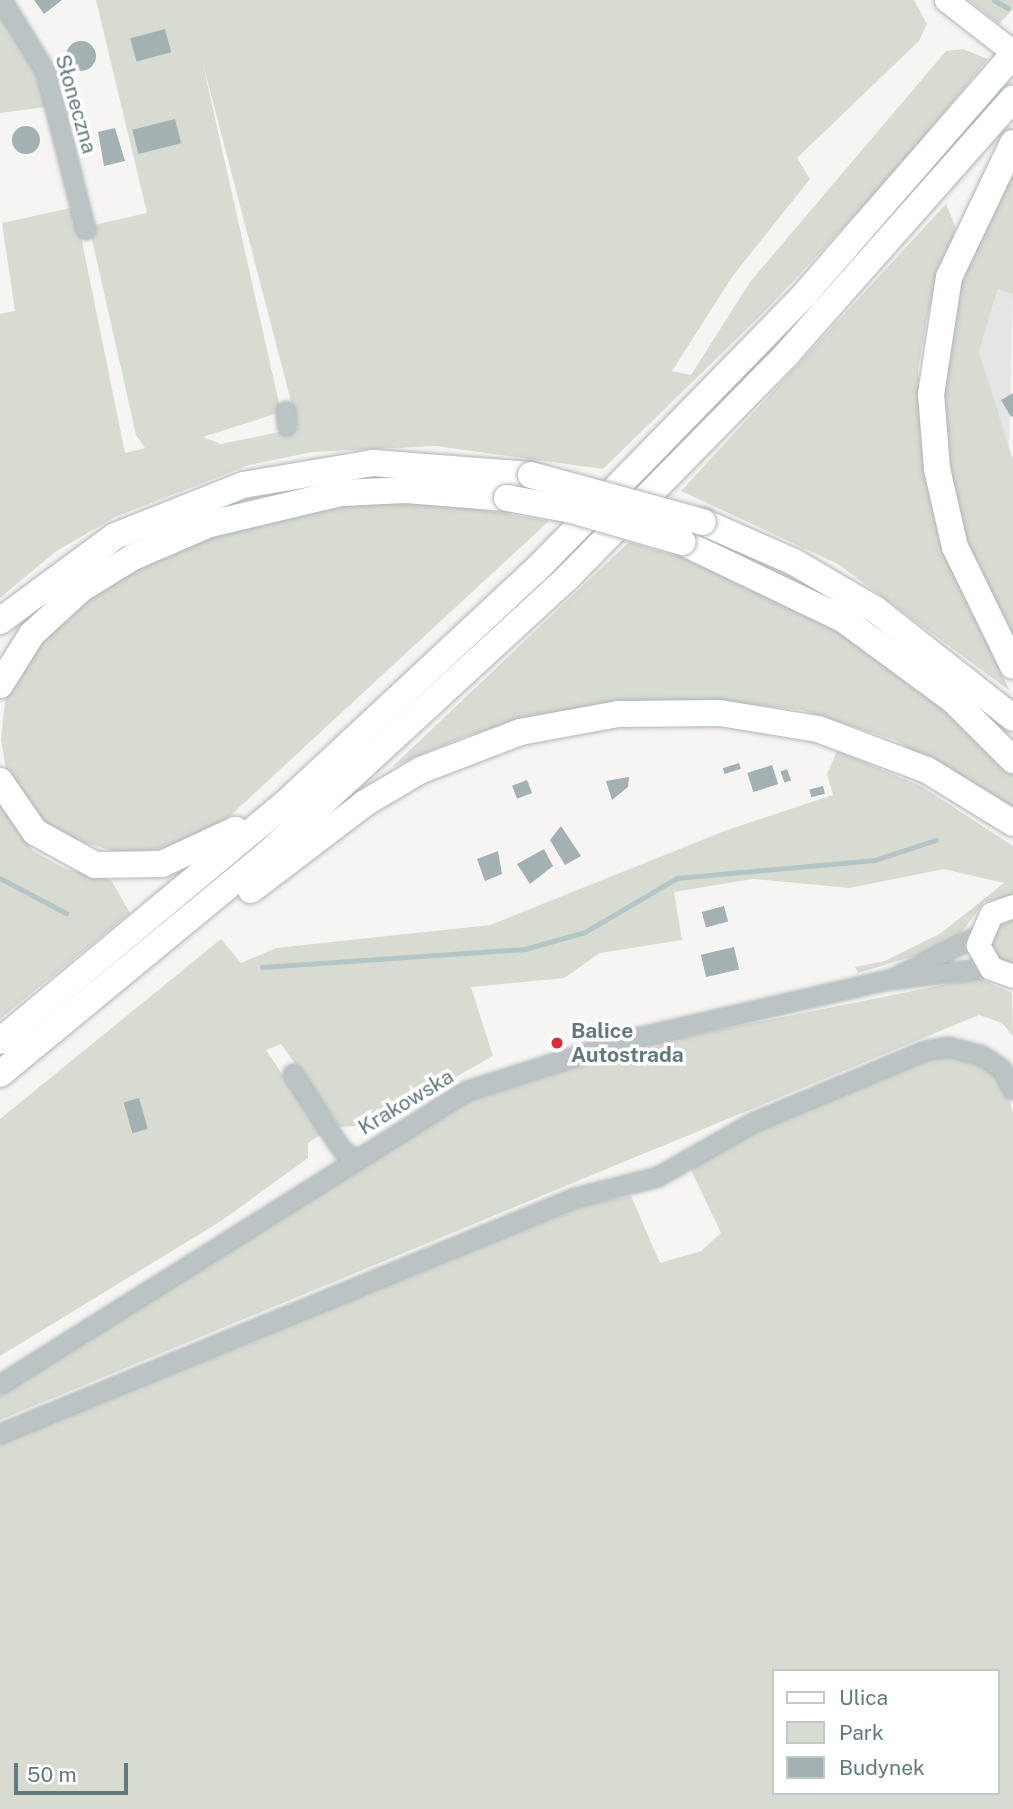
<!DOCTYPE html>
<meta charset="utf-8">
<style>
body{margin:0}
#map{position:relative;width:1013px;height:1809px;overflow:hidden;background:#f6f5f3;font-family:"Public Sans",sans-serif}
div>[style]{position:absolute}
.built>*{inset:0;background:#e4e5e4}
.green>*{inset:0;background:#d8dbd2}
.stream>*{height:4.5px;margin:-2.25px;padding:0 2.25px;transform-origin:2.25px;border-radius:2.25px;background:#b3c5c4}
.building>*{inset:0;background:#a4b1b2;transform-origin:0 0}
.round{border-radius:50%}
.roads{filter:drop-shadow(0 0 2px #aeb6b7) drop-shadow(0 0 2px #aeb6b7)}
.minor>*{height:18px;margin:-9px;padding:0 9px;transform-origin:9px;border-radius:9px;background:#bcc3c5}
.major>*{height:23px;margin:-11.5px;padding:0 11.5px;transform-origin:11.5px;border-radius:11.5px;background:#fff}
.highway>*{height:26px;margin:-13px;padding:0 13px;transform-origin:13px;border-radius:13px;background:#fff}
.bridges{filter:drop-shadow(0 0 2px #b0b6b8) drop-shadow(0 0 2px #b0b6b8)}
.highway-bridge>*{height:26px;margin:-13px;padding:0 13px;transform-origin:13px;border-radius:13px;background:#fff}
.dots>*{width:19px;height:19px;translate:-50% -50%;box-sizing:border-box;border:4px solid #fff;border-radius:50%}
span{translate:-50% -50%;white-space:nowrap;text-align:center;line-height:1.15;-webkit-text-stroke:7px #fff;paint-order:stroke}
.street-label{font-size:21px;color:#627a7d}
.poi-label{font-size:21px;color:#627a7d;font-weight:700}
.left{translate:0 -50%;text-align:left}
.legend{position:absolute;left:772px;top:1669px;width:228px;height:126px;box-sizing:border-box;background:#fff;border:2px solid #c0cacb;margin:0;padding:9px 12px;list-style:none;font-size:21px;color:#627a7d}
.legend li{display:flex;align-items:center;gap:14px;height:35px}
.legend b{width:35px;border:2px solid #c0cacb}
.scale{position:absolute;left:14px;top:1763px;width:114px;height:32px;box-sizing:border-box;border:4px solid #627a7d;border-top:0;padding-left:9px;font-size:21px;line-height:24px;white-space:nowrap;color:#627a7d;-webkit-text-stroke:5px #fff;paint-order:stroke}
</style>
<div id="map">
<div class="built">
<div style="clip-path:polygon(998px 289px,1013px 295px,1009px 448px,979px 351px)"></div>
</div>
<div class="green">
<div style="clip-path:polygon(evenodd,96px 0,914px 0,927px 24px,919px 41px,797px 158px,810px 179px,732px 277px,672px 371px,691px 375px,750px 282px,946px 51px,963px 49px,988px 59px,900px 167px,768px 308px,603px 469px,436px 446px,313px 452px,249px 465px,115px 517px,55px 552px,0 598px,0 314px,15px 311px,2px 223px,75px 207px,125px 453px,145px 448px,136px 435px,89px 226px,147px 213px,96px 0,202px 60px,298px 428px,221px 444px,203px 437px,281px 412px,202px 60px)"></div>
<div style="clip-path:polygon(969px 0,1013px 0,1013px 9px,999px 24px)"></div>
<div style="clip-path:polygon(0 3px,9px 15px,52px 106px,0 113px)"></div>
<div style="clip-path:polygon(1013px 165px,1013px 295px,998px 289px,979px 351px,1013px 460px,1013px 644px,956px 519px,941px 368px,956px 279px)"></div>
<div style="clip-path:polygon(946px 204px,956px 228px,928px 313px,918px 370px,923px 449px,938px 537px,1010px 691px,838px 564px,681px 491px)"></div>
<div style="clip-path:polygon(428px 501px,549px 521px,219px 826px,169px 847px,124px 854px,59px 835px,24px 804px,7px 775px,1px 739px,6px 693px,59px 618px,153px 556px,299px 507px)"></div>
<div style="clip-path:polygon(629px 542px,729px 572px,833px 621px,919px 682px,1013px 771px,1013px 812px,895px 740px,802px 710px,725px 702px,655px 700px,549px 713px,466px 736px,392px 767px)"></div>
<div style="clip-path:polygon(837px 751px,921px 786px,1013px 846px,1013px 895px,984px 902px,962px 932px,940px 948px,858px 973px,855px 967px,885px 961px,941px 933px,1004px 883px,944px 869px,849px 888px,753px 879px,674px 892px,682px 940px,600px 953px,564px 978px,471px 987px,493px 1056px,370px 1125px,340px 1127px,281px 1044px,266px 1050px,322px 1134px,308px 1143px,308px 1158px,221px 1221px,0 1356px,0 1119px,221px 939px,241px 963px,276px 948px,490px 925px,727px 830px,833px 795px,827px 774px)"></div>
<div style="clip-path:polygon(0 805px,33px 851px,66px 869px,111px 880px,130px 913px,0 1019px)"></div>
<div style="clip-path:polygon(1013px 918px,1013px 965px,994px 958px,988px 935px,997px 922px)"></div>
<div style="clip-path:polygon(978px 978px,1012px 993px,1013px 1036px,1002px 1023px,979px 1015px,0 1420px,0 1396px,467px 1099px,608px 1052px)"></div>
<div style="clip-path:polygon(evenodd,944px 1053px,974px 1060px,1002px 1077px,1013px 1112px,1013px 1809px,0 1809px,0 1439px,581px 1205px,631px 1196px,660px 1263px,701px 1251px,721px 1233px,691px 1170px,733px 1140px,820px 1099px,944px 1053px,773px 1671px,997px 1671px,997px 1793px,773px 1793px,773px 1671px)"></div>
</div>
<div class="stream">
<div style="left:994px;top:0;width:16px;rotate:30deg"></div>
<div style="left:0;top:878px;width:75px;rotate:27.9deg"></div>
<div style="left:262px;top:967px;width:264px;rotate:-3.9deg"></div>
<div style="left:525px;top:949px;width:62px;rotate:-15.8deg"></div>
<div style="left:585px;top:932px;width:107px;rotate:-30.4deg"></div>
<div style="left:677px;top:878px;width:199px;rotate:-5.2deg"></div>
<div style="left:875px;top:860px;width:64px;rotate:-18.2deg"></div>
</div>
<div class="building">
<div style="clip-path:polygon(34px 0,62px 0,44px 14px)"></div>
<div style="left:165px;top:29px;width:24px;height:36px;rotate:75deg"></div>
<div class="round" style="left:66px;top:41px;width:30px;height:30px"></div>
<div style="left:175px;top:119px;width:25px;height:44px;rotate:76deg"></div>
<div class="round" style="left:12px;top:126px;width:28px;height:28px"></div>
<div style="clip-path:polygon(115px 128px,125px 161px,104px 166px,98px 132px)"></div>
<div style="clip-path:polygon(1013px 393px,1013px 416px,1011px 417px,1001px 400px)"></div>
<div style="left:739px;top:763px;width:6px;height:17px;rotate:72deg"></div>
<div style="left:772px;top:765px;width:20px;height:26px;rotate:72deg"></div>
<div style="left:787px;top:769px;width:12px;height:7px;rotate:70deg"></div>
<div style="clip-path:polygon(629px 777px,628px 787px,612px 800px,606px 781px)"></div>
<div style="left:527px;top:780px;width:14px;height:16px;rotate:69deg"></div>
<div style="left:823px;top:786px;width:8px;height:14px;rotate:76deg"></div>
<div style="clip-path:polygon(561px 826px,581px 856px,565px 865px,550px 840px)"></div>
<div style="clip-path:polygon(544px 849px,553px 866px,530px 884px,517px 864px)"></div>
<div style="clip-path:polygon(498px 851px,502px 874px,485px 881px,477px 859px)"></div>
<div style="left:724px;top:906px;width:16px;height:23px;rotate:75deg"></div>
<div style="left:734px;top:947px;width:23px;height:34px;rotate:77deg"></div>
<div style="left:139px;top:1098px;width:32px;height:16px;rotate:74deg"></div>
</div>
<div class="roads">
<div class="minor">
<div style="left:2px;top:0;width:84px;rotate:58.6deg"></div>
<div style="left:46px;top:72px;width:163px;rotate:75.8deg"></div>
<div style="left:286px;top:411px;width:15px;rotate:86deg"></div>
<div style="left:898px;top:976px;width:89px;rotate:-26.6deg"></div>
<div style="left:293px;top:1074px;width:90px;rotate:57.2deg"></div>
<div style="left:342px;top:1150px;width:16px;rotate:35deg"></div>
<div style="left:0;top:1385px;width:552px;rotate:-32.19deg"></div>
<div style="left:467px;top:1091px;width:169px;rotate:-17.6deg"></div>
<div style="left:628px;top:1040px;width:267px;rotate:-13deg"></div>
<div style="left:888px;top:980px;width:104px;rotate:-6.6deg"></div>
<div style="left:0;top:1434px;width:622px;rotate:-22.31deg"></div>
<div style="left:575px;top:1198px;width:86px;rotate:-14.2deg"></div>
<div style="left:658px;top:1177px;width:112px;rotate:-29.6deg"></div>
<div style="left:755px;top:1122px;width:184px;rotate:-22.7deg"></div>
<div style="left:925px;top:1051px;width:23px;rotate:-10deg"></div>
<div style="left:948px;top:1047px;width:34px;rotate:14deg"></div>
<div style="left:981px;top:1055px;width:25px;rotate:34deg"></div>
<div style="left:1002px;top:1069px;width:24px;rotate:62deg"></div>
</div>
<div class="major">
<div style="left:946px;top:0;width:85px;rotate:37.8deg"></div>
<div style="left:1013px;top:906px;width:23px;rotate:160deg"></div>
<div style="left:991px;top:914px;width:34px;rotate:113deg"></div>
<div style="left:978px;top:945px;width:26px;rotate:61deg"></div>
<div style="left:991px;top:968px;width:23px;rotate:20deg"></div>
</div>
<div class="highway">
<div style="left:1013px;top:143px;width:148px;rotate:115.5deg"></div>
<div style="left:949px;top:277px;width:118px;rotate:98.7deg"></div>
<div style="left:931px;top:394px;width:75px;rotate:85.4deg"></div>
<div style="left:937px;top:469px;width:80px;rotate:77deg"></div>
<div style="left:955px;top:547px;width:132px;rotate:64deg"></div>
<div style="left:703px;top:522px;width:99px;rotate:23.7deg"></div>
<div style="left:794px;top:562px;width:95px;rotate:30.3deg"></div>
<div style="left:876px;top:610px;width:174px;rotate:38.2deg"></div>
<div style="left:682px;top:542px;width:178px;rotate:25.6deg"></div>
<div style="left:843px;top:619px;width:137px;rotate:36.4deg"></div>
<div style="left:953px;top:700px;width:85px;rotate:45deg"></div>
<div style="left:0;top:621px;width:143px;rotate:-36.5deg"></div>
<div style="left:115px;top:536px;width:138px;rotate:-21.7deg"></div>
<div style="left:243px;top:485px;width:132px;rotate:-9.6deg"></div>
<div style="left:373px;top:463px;width:158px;rotate:4.3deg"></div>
<div style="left:0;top:685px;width:60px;rotate:-57.9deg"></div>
<div style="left:32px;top:634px;width:67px;rotate:-42.6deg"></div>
<div style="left:81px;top:589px;width:61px;rotate:-31.6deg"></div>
<div style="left:133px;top:557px;width:84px;rotate:-23.2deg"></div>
<div style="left:210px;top:524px;width:135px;rotate:-13.3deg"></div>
<div style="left:341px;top:493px;width:65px;rotate:-2.6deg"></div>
<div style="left:406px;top:490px;width:101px;rotate:4.5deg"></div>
<div style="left:0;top:781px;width:62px;rotate:55.5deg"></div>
<div style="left:35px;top:832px;width:68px;rotate:28.8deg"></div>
<div style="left:95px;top:865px;width:67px;rotate:-0.9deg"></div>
<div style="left:162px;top:864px;width:81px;rotate:-25deg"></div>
<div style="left:251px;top:890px;width:143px;rotate:-37.3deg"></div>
<div style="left:365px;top:803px;width:65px;rotate:-30.5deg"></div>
<div style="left:421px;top:770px;width:106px;rotate:-21deg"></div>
<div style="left:520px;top:732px;width:100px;rotate:-10.4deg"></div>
<div style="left:618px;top:714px;width:102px;rotate:-0.6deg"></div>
<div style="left:720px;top:713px;width:99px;rotate:9.3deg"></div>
<div style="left:818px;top:729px;width:116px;rotate:20.6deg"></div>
<div style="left:927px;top:770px;width:101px;rotate:31.6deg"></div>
<div style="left:0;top:1041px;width:376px;rotate:-39.8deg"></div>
<div style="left:289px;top:800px;width:336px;rotate:-43deg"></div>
<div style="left:535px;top:571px;width:387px;rotate:-45.7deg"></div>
<div style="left:805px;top:294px;width:317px;rotate:-49deg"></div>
<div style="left:0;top:1074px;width:346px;rotate:-39.5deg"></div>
<div style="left:267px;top:854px;width:408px;rotate:-42.6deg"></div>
<div style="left:567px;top:578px;width:314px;rotate:-45.5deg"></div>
<div style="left:787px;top:354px;width:341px;rotate:-48.5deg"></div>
</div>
</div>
<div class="bridges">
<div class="highway-bridge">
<div style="left:531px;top:475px;width:178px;rotate:15.3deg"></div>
<div style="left:507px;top:498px;width:66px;rotate:10.5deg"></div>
<div style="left:572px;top:510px;width:115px;rotate:16.2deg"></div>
</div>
</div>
<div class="dots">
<div style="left:557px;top:1043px;background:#dd2c38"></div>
</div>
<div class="street-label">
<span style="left:76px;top:104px;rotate:74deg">Słoneczna</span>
<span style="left:406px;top:1102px;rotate:-31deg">Krakowska</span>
</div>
<div class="poi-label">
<span class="left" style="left:571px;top:1043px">Balice<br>Autostrada</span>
</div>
<ul class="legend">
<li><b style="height:9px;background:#fff"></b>Ulica</li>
<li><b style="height:19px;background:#d8dbd2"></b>Park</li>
<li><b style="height:19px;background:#a4b1b2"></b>Budynek</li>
</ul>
<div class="scale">50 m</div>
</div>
